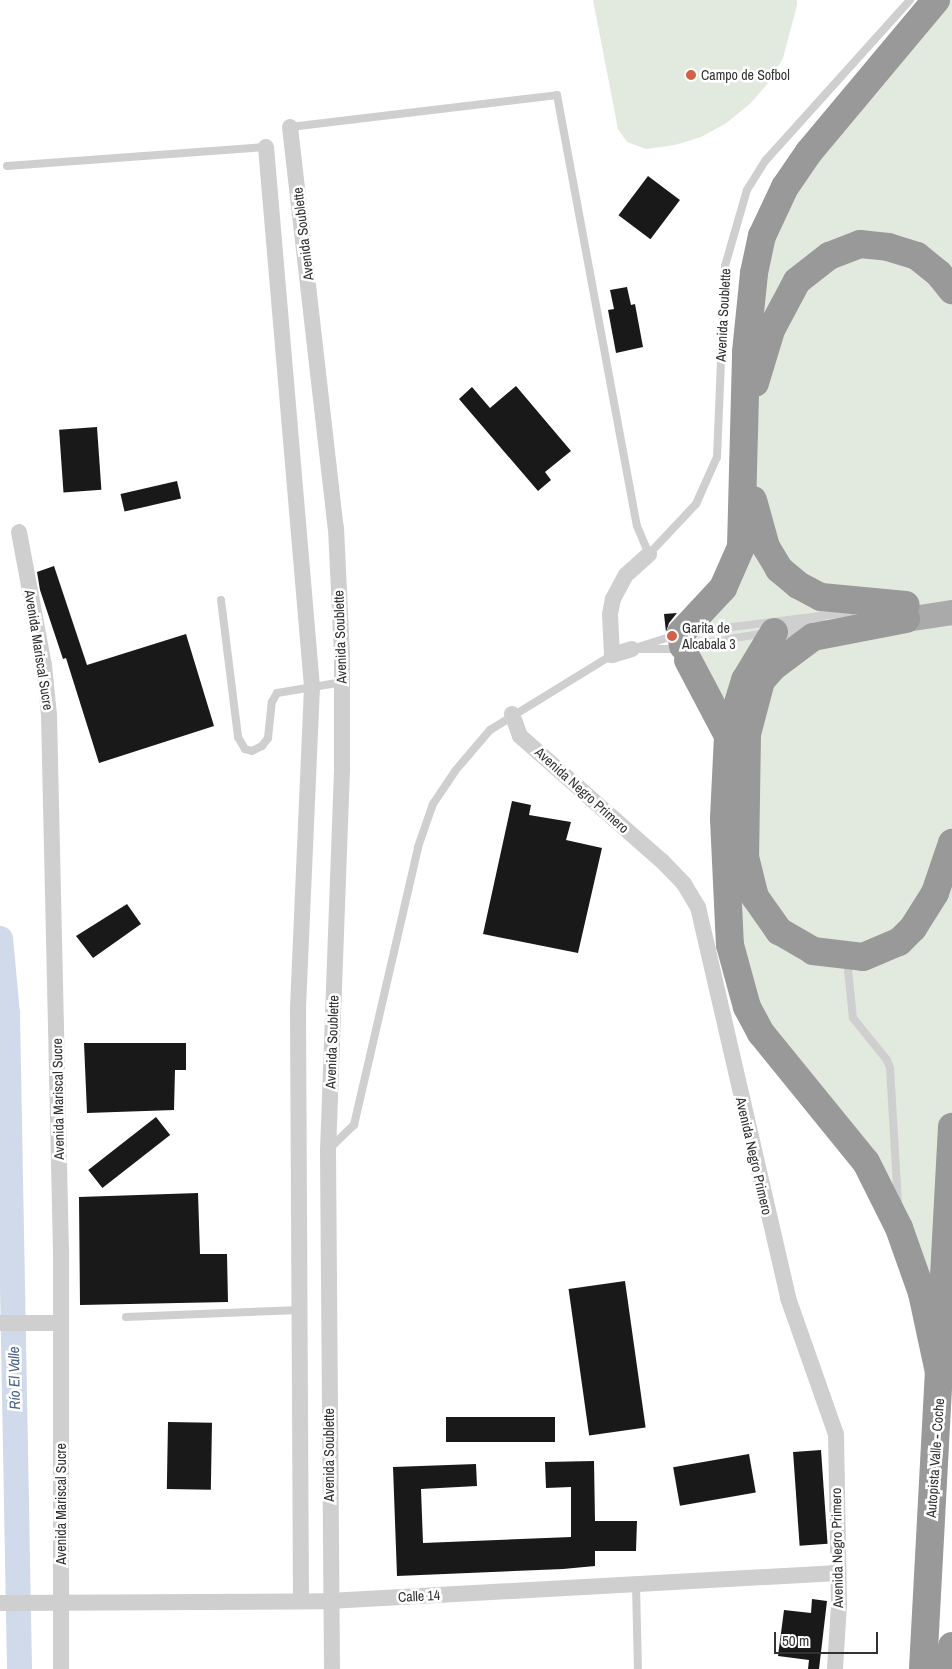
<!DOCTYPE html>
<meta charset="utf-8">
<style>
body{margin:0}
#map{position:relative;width:952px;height:1669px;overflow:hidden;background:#fff;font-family:"Archivo Narrow",sans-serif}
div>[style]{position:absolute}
.green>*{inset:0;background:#e2eadf}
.river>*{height:25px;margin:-12.5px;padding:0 12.5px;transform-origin:12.5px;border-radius:12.5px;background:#d1daea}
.building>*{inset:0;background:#191919;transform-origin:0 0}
.service>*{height:8px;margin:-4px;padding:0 4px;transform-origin:4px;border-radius:4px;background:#cfcfcf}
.minor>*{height:16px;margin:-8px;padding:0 8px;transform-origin:8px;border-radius:8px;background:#cfcfcf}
.primary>*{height:25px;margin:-12.5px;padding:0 12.5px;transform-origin:12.5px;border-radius:12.5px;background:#aaa}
.motorway>*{height:28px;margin:-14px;padding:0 14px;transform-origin:14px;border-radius:14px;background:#999}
.dots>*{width:14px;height:14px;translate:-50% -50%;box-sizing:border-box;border:2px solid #fff;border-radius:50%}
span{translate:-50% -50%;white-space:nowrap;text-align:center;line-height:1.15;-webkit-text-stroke:5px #fff;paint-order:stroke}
.poi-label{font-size:14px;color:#323232}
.left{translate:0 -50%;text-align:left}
.street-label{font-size:14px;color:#323232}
.water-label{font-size:15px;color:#48618c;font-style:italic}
.scale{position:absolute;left:774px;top:1632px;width:104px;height:22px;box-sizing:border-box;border:2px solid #323232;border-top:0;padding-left:6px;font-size:15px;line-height:18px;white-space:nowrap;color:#323232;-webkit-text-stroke:4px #fff;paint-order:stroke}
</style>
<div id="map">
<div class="green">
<div style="clip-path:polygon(593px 0,797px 0,797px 5px,783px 58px,769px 82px,750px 104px,725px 124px,701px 137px,675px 145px,646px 149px,627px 142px,618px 129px)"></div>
<div style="clip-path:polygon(936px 0,952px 0,952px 1127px,940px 1377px,899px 1228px,747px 1007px,728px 736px,688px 660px,692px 624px,723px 588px,762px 236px)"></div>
</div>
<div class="river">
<div style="left:0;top:938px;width:75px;rotate:84.7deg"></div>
<div style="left:7px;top:1013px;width:656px;rotate:88.95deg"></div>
</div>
<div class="building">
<div style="left:648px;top:176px;width:40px;height:49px;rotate:37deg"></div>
<div style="clip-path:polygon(627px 287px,631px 305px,635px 304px,643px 347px,616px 353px,608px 310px,614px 309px,610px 290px)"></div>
<div style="clip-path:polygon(516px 386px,571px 451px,545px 472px,551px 480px,538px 491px,459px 399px,472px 387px,490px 408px)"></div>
<div style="left:97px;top:427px;width:63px;height:38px;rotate:86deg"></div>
<div style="left:177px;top:481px;width:18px;height:58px;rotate:77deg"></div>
<div style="clip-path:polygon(54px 566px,87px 665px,186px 634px,214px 726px,99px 763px,66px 658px,63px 659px,40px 590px,37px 572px)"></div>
<div style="clip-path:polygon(677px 613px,669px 623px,666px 632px,664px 614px)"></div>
<div style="clip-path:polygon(512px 801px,531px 805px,529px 815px,571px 822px,566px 840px,602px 848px,578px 953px,483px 934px)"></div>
<div style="clip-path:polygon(127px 904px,141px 924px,93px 958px,76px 936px)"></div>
<div style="clip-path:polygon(84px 1043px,186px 1043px,186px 1070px,175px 1070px,174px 1110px,87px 1113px)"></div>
<div style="left:156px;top:1117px;width:23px;height:86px;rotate:52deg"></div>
<div style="clip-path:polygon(198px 1193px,200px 1254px,227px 1254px,228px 1302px,80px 1305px,79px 1197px)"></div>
<div style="left:625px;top:1281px;width:148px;height:57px;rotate:82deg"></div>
<div style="left:446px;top:1417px;width:109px;height:25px"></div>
<div style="left:168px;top:1422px;width:44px;height:67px;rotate:1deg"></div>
<div style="left:821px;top:1450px;width:94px;height:28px;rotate:86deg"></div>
<div style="left:749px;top:1454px;width:39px;height:77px;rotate:80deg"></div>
<div style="clip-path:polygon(594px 1461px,595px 1521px,637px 1521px,636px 1551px,595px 1551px,595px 1566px,563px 1569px,397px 1576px,393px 1467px,476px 1464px,477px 1486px,421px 1489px,423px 1543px,571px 1537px,571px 1487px,546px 1488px,545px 1462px)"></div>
<div style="clip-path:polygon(812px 1599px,827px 1601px,819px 1669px,808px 1669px,809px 1660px,778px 1656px,784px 1610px,811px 1613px)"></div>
</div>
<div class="service">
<div style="left:290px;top:127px;width:269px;rotate:-6.8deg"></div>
<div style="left:557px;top:95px;width:438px;rotate:79.5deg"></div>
<div style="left:637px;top:526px;width:30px;rotate:67deg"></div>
<div style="left:649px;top:554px;width:69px;rotate:-46.8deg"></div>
<div style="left:696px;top:504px;width:51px;rotate:-65.9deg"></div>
<div style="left:717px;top:457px;width:191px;rotate:-87.6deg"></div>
<div style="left:725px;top:266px;width:79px;rotate:-73.9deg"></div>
<div style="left:747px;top:190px;width:36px;rotate:-58deg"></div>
<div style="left:766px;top:160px;width:215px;rotate:-48deg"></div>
<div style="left:7px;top:166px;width:260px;rotate:-4.2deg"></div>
<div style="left:221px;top:600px;width:138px;rotate:82.9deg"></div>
<div style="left:238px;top:737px;width:14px;rotate:60deg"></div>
<div style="left:245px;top:749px;width:7px;rotate:16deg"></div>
<div style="left:252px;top:751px;width:11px;rotate:-27deg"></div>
<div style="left:262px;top:746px;width:10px;rotate:-53deg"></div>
<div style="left:268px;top:738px;width:36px;rotate:-84deg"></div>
<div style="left:272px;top:702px;width:10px;rotate:-61deg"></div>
<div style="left:277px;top:693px;width:67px;rotate:-9.5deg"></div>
<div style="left:693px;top:632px;width:160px;rotate:-7.2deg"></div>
<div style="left:632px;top:649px;width:46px;rotate:-17.7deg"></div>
<div style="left:641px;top:649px;width:28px"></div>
<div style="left:669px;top:649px;width:98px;rotate:-9.4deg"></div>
<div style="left:847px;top:960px;width:58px;rotate:84.1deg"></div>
<div style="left:853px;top:1018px;width:54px;rotate:51deg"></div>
<div style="left:887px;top:1060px;width:9px;rotate:69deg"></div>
<div style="left:890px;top:1068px;width:136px;rotate:86.6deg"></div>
<div style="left:329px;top:1149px;width:35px;rotate:-44deg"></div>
<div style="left:354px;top:1125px;width:285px;rotate:-77deg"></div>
<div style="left:418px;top:847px;width:46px;rotate:-70.8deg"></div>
<div style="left:433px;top:804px;width:40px;rotate:-56deg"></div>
<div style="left:455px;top:771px;width:54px;rotate:-49.5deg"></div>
<div style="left:490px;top:730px;width:143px;rotate:-31.6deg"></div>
<div style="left:126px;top:1317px;width:174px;rotate:-2.3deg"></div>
<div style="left:636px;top:1584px;width:85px;rotate:88.7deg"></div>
</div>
<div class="minor">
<div style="left:290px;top:127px;width:404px;rotate:83.5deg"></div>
<div style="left:336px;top:528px;width:125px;rotate:87.3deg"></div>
<div style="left:342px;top:653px;width:117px;rotate:90deg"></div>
<div style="left:342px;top:770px;width:380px;rotate:92.1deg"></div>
<div style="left:328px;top:1150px;width:519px;rotate:89.56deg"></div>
<div style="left:266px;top:147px;width:542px;rotate:85.13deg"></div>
<div style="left:312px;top:687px;width:324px;rotate:92.5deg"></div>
<div style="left:298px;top:1011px;width:590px;rotate:89.71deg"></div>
<div style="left:19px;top:532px;width:135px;rotate:79.4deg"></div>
<div style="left:44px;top:665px;width:50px;rotate:84.3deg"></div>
<div style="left:49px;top:715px;width:535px;rotate:88.72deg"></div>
<div style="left:61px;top:1250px;width:419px;rotate:90deg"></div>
<div style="left:774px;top:632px;width:48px;rotate:-5.9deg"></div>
<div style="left:632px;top:649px;width:21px;rotate:163deg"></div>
<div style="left:612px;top:655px;width:41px;rotate:-92.8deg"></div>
<div style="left:610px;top:614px;width:15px;rotate:-79deg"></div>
<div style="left:613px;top:599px;width:27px;rotate:-62deg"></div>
<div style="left:626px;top:575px;width:31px;rotate:-42deg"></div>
<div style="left:512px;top:714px;width:23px;rotate:70deg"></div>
<div style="left:520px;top:736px;width:189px;rotate:41.4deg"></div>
<div style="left:662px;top:861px;width:32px;rotate:46deg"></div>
<div style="left:684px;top:884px;width:27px;rotate:59deg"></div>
<div style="left:698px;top:907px;width:401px;rotate:77deg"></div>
<div style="left:788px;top:1298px;width:144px;rotate:70.6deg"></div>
<div style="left:836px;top:1434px;width:171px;rotate:89deg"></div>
<div style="left:839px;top:1605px;width:64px;rotate:93.6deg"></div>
<div style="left:0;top:1323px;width:61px"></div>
<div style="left:0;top:1603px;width:329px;rotate:-0.3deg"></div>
<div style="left:329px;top:1601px;width:510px;rotate:-3.15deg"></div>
</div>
<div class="primary">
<div style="left:906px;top:619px;width:47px;rotate:-8.7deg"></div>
</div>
<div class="motorway">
<div style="left:755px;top:383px;width:55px;rotate:-73.2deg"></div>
<div style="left:771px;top:330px;width:55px;rotate:-62deg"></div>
<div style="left:797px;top:281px;width:41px;rotate:-38deg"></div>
<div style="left:829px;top:256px;width:33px;rotate:-21deg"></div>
<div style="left:860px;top:244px;width:28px;rotate:6deg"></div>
<div style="left:888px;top:247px;width:30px;rotate:17deg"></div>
<div style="left:917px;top:256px;width:28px;rotate:39deg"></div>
<div style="left:939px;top:274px;width:21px;rotate:51deg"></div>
<div style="left:753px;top:500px;width:49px;rotate:74.5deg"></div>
<div style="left:766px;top:547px;width:26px;rotate:59deg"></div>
<div style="left:779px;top:569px;width:25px;rotate:40deg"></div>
<div style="left:798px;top:585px;width:26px;rotate:28deg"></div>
<div style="left:821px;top:597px;width:85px;rotate:5.4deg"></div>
<div style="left:906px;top:619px;width:95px;rotate:169deg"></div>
<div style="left:813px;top:637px;width:50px;rotate:143.1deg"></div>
<div style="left:773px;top:667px;width:18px;rotate:131deg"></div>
<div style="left:761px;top:681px;width:55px;rotate:104.8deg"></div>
<div style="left:747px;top:734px;width:123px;rotate:90.9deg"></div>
<div style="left:745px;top:857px;width:41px;rotate:76deg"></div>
<div style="left:755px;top:897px;width:42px;rotate:54.8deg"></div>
<div style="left:779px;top:931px;width:39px;rotate:30deg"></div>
<div style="left:813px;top:951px;width:50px;rotate:6.8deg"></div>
<div style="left:863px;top:957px;width:39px;rotate:-23deg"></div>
<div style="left:899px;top:942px;width:20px;rotate:-45deg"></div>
<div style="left:913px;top:928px;width:41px;rotate:-57.8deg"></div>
<div style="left:935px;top:893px;width:53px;rotate:-71.2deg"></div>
<div style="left:774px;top:632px;width:56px;rotate:121.1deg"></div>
<div style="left:745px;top:680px;width:59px;rotate:106.9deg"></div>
<div style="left:728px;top:736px;width:83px;rotate:92.8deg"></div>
<div style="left:724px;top:819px;width:126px;rotate:87.3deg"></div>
<div style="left:730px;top:945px;width:64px;rotate:74.7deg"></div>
<div style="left:747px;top:1007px;width:30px;rotate:62deg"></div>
<div style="left:761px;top:1033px;width:166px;rotate:50.9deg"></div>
<div style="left:866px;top:1162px;width:74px;rotate:63.4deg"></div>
<div style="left:899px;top:1228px;width:69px;rotate:70.5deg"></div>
<div style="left:922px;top:1293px;width:86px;rotate:77.9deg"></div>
<div style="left:683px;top:646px;width:13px;rotate:-99deg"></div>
<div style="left:681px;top:633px;width:62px;rotate:-47deg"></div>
<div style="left:723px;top:588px;width:45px;rotate:-66.3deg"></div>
<div style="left:741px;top:547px;width:195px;rotate:-88.5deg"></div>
<div style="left:746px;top:352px;width:79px;rotate:-84.2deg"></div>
<div style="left:754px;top:273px;width:38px;rotate:-78deg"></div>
<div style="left:762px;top:236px;width:54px;rotate:-64.9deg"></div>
<div style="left:785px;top:187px;width:42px;rotate:-55.6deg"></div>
<div style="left:809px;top:152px;width:198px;rotate:-50.1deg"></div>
<div style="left:688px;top:660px;width:86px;rotate:62.2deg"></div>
<div style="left:923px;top:1669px;width:543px;rotate:-86.94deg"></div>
<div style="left:950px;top:1669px;width:23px;rotate:-85deg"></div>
</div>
<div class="dots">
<div style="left:691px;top:75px;background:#d3614a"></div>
<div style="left:672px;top:636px;background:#d3614a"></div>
</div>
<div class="poi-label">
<span class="left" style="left:701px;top:75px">Campo de Sofbol</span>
<span class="left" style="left:682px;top:636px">Garita de<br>Alcabala 3</span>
</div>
<div class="street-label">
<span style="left:303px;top:234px;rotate:-97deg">Avenida Soublette</span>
<span style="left:723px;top:315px;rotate:-87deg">Avenida Soublette</span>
<span style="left:340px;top:637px;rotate:-92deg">Avenida Soublette</span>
<span style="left:39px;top:650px;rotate:81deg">Avenida Mariscal Sucre</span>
<span style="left:582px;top:790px;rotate:42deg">Avenida Negro Primero</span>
<span style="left:332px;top:1042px;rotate:-88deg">Avenida Soublette</span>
<span style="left:58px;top:1099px;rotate:-91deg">Avenida Mariscal Sucre</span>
<span style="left:754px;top:1156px;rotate:77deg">Avenida Negro Primero</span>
<span style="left:329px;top:1455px;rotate:-90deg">Avenida Soublette</span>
<span style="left:935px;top:1458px;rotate:-86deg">Autopista Valle - Coche</span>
<span style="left:61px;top:1504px;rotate:-90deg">Avenida Mariscal Sucre</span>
<span style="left:837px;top:1548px;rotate:-91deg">Avenida Negro Primero</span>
<span style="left:419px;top:1596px;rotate:-3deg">Calle 14</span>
</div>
<div class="water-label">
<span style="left:14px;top:1378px;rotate:-91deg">Río El Valle</span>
</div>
<div class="scale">50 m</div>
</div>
